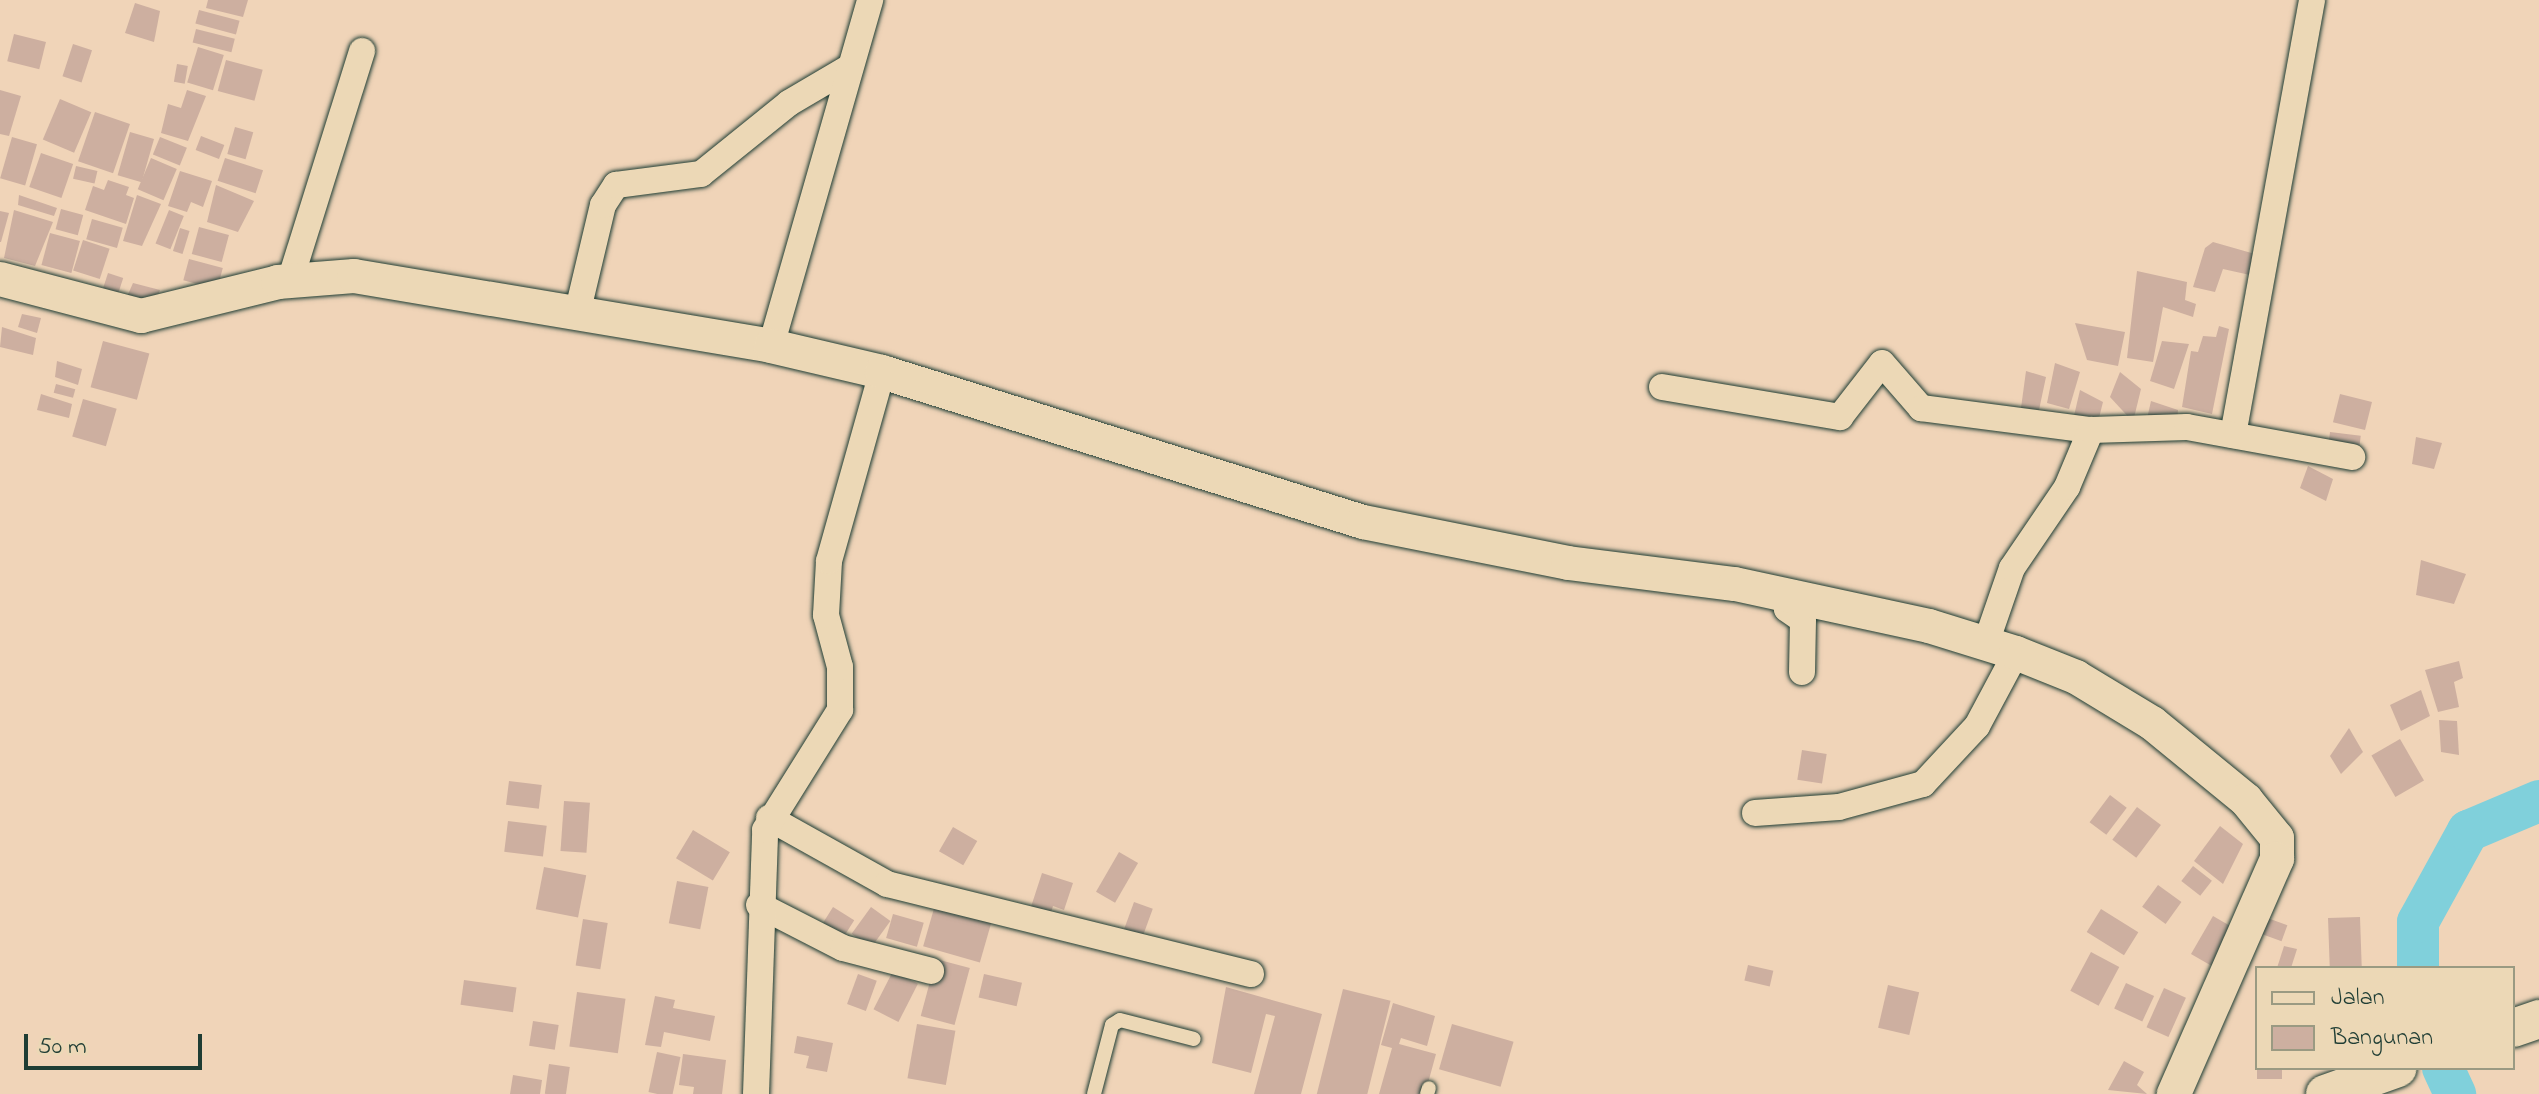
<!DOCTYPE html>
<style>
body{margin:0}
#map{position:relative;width:2539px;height:1094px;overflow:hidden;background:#f0d4b8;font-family:"Indie Flower",sans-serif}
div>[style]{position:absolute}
.river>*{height:42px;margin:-21px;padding:0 21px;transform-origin:21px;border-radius:21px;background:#80d0db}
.building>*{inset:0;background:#cdafa0;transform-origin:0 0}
.roads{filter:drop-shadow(0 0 2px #1f3d34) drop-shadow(0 0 2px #1f3d34)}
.service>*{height:14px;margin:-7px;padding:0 7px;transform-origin:7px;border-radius:7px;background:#ecd8b6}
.minor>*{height:26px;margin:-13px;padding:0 13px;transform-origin:13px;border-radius:13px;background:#ecd8b6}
.tertiary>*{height:34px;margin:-17px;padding:0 17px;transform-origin:17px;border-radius:17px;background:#ecd8b6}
.secondary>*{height:38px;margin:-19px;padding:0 19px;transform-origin:19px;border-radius:19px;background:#ecd8b6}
span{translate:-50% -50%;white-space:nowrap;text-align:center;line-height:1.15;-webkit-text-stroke:7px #ecd8b6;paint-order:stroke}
.legend{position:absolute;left:2255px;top:966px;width:260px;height:104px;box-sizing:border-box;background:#ecd8b6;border:2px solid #9a9a82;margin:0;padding:10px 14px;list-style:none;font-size:24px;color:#1f3d34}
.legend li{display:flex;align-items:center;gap:16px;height:40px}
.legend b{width:40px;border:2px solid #9a9a82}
.scale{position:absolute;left:24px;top:1034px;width:178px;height:36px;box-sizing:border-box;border:4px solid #1f3d34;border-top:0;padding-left:10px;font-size:24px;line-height:28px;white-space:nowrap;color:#1f3d34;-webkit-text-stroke:6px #ecd8b6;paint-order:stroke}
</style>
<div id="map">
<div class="river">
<div style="left:2418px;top:968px;width:46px;rotate:-90deg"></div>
<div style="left:2418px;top:922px;width:104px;rotate:-61.2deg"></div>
<div style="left:2468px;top:831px;width:77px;rotate:-22.9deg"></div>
<div style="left:2443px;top:1068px;width:29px;rotate:65deg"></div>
</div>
<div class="building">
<div style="clip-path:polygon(208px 0,248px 0,243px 17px,206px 8px)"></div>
<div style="clip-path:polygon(135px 3px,160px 11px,154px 42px,125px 33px)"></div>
<div style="left:199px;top:10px;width:42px;height:14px;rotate:15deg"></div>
<div style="left:196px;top:29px;width:40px;height:14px;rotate:14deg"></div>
<div style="left:14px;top:34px;width:33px;height:28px;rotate:14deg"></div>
<div style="left:73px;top:44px;width:20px;height:34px;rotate:18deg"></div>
<div style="left:198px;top:47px;width:27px;height:37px;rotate:17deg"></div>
<div style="left:226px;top:60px;width:38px;height:32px;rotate:15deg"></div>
<div style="left:177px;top:64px;width:11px;height:18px;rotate:10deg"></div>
<div style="clip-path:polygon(0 90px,21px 96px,9px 136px,0 134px)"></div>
<div style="clip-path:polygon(187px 90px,206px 96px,188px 141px,161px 133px,168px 104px,181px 108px)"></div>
<div style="left:60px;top:99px;width:34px;height:44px;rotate:23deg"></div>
<div style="left:95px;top:112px;width:37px;height:52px;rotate:19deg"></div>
<div style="left:235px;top:127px;width:19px;height:28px;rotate:16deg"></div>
<div style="left:130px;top:132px;width:25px;height:45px;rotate:16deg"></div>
<div style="left:201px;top:136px;width:25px;height:15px;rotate:21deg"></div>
<div style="left:12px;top:137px;width:26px;height:43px;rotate:16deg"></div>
<div style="left:160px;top:137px;width:29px;height:19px;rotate:22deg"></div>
<div style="left:41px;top:153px;width:34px;height:36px;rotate:19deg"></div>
<div style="left:151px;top:158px;width:28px;height:34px;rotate:23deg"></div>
<div style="left:225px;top:158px;width:40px;height:24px;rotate:18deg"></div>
<div style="left:76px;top:166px;width:22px;height:13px;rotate:13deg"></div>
<div style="clip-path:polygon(180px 171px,212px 181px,203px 207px,191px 202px,187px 212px,168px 206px)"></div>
<div style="clip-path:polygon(108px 180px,129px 187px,126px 195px,134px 198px,126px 224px,85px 210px,93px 186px,104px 190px)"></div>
<div style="clip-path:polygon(216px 185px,254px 201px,238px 232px,207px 222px)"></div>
<div style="clip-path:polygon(19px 195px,57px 208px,54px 216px,18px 205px)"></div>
<div style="clip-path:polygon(137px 195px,161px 204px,142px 246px,123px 241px)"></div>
<div style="left:61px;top:209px;width:23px;height:21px;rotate:15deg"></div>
<div style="clip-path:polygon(14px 210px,53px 222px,35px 266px,4px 258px)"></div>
<div style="left:169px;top:210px;width:16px;height:36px;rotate:22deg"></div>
<div style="clip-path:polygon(0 211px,9px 213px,1px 242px,0 242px)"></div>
<div style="left:92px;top:219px;width:32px;height:21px;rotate:16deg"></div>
<div style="left:199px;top:227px;width:31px;height:28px;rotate:15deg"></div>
<div style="left:180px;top:228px;width:10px;height:24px;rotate:17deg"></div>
<div style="left:50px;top:233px;width:31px;height:33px;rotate:15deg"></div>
<div style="left:83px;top:240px;width:28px;height:32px;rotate:18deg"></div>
<div style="clip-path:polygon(2213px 242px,2255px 254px,2250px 275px,2223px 269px,2215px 292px,2193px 287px,2205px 248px)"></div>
<div style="left:189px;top:259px;width:35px;height:22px;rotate:15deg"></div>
<div style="clip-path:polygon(2137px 271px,2187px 282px,2185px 300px,2196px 304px,2193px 317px,2163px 307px,2153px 362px,2127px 358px)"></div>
<div style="left:108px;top:273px;width:16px;height:16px;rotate:18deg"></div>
<div style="clip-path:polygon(133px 283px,160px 290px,154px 305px,126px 299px)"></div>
<div style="clip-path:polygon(22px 314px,41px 318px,37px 333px,18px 327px)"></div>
<div style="clip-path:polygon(2075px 323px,2125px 332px,2118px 366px,2087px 360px)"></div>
<div style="clip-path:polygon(2219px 326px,2229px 329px,2212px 414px,2182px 407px,2191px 351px,2198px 352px,2203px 336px,2216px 337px)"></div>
<div style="clip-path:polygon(2px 327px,36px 338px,33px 355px,0 347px)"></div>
<div style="left:103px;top:341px;width:48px;height:48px;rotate:15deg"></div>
<div style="clip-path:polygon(2162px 341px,2189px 344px,2174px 389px,2150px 381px)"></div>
<div style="clip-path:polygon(57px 361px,82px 369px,78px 385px,55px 377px)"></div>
<div style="clip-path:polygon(2055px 363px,2080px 372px,2069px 409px,2047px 403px)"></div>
<div style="clip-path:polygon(2026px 371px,2046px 377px,2039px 410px,2021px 408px)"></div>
<div style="clip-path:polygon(2120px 372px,2141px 389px,2133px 422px,2110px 397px)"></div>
<div style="left:56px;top:384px;width:20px;height:9px;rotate:15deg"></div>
<div style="clip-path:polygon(2080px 390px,2103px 402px,2098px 422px,2073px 420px)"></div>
<div style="clip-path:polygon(41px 394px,72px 404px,69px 418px,37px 410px)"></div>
<div style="left:2340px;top:394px;width:33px;height:29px;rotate:14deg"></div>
<div style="left:83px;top:399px;width:35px;height:39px;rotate:16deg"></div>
<div style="clip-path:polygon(2151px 401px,2178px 410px,2177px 421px,2146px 423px)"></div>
<div style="left:2330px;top:432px;width:31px;height:16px;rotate:7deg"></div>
<div style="clip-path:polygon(2416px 437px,2442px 443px,2434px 469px,2412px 464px)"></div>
<div style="clip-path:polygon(2308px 466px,2333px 479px,2326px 501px,2300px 488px)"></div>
<div style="clip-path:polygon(2421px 560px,2466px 574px,2454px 604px,2416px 595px)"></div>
<div style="clip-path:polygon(2459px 661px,2463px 678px,2454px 682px,2459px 707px,2438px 712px,2425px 670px)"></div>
<div style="clip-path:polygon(2421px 690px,2430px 716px,2401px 731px,2390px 705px)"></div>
<div style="clip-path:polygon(2439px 720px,2457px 721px,2459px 755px,2441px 752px)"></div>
<div style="clip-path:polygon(2349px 728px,2363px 752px,2341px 774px,2330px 756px)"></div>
<div style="left:2400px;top:739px;width:48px;height:33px;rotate:60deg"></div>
<div style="left:1802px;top:750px;width:25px;height:30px;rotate:9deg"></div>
<div style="left:509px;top:781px;width:33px;height:24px;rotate:7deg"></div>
<div style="left:2110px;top:795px;width:21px;height:34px;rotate:37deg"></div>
<div style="left:564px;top:801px;width:26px;height:50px;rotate:4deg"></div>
<div style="left:2137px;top:807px;width:30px;height:41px;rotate:37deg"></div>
<div style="left:508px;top:821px;width:39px;height:31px;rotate:7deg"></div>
<div style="clip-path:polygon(2220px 826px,2243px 844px,2223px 884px,2194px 861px)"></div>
<div style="left:953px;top:827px;width:28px;height:28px;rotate:30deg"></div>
<div style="left:693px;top:830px;width:43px;height:33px;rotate:31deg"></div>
<div style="left:1119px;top:852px;width:22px;height:46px;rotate:30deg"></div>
<div style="left:2193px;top:866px;width:24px;height:19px;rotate:38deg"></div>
<div style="left:544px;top:867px;width:43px;height:43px;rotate:11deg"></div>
<div style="clip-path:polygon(1042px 873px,1073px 883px,1064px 910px,1053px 906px,1049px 919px,1029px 913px)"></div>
<div style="left:677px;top:881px;width:32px;height:43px;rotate:11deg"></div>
<div style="left:2158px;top:885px;width:29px;height:27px;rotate:36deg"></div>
<div style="left:1134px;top:902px;width:20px;height:29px;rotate:20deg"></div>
<div style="left:935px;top:905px;width:59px;height:43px;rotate:16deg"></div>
<div style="left:833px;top:907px;width:25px;height:24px;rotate:32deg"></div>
<div style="left:871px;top:907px;width:24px;height:33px;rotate:36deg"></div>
<div style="left:2101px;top:909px;width:44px;height:27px;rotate:32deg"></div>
<div style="left:893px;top:914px;width:32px;height:25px;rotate:16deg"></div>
<div style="left:2213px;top:916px;width:28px;height:44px;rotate:30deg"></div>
<div style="left:2262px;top:916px;width:27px;height:17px;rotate:20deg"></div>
<div style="left:2360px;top:917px;width:51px;height:32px;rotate:88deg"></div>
<div style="left:583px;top:919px;width:25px;height:47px;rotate:9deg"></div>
<div style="clip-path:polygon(2284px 946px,2297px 949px,2291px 968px,2277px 968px)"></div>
<div style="left:2091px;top:952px;width:32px;height:44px;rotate:28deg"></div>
<div style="left:936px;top:959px;width:35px;height:59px;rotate:15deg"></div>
<div style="left:1748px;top:965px;width:26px;height:16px;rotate:13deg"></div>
<div style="left:893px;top:971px;width:28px;height:43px;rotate:27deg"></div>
<div style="left:858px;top:974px;width:20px;height:32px;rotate:20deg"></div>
<div style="left:984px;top:974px;width:39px;height:24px;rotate:13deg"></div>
<div style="left:464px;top:980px;width:53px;height:25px;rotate:8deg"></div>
<div style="left:2126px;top:983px;width:31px;height:28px;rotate:25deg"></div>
<div style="left:1888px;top:985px;width:32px;height:44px;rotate:13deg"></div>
<div style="clip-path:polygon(1226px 987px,1322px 1014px,1301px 1094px,1254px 1094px,1275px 1016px,1266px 1014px,1251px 1073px,1212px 1063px)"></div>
<div style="left:2164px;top:988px;width:24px;height:43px;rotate:24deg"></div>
<div style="left:1343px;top:989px;width:49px;height:109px;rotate:14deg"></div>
<div style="left:577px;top:992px;width:49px;height:55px;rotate:8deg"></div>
<div style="clip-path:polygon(655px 996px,675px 1000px,673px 1008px,715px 1016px,710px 1041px,664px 1032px,661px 1047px,645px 1045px)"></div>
<div style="clip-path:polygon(1393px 1003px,1435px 1016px,1427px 1046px,1401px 1038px,1399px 1044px,1436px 1054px,1425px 1094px,1379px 1094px,1392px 1048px,1381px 1045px)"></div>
<div style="left:533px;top:1021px;width:26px;height:25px;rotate:9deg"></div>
<div style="left:917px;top:1024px;width:39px;height:55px;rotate:10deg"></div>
<div style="left:1452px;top:1024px;width:64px;height:47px;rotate:16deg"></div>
<div style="clip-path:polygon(797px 1036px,833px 1043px,827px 1072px,806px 1068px,809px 1056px,794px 1053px)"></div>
<div style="left:657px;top:1052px;width:24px;height:41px;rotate:12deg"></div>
<div style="clip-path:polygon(683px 1054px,726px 1060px,722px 1094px,693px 1094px,694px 1087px,679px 1085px)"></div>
<div style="clip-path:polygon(2124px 1061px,2144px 1072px,2137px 1085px,2147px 1094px,2108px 1090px)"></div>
<div style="left:549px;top:1064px;width:21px;height:30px;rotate:8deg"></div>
<div style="left:2257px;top:1068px;width:25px;height:11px"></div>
<div style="clip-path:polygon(513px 1075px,542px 1080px,540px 1094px,510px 1094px)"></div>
</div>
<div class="roads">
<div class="service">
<div style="left:1094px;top:1094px;width:71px;rotate:-75.4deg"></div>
<div style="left:1112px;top:1025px;width:9px;rotate:-32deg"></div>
<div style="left:1120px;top:1020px;width:76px;rotate:14.4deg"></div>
<div style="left:1427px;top:1094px;width:6px;rotate:-72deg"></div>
</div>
<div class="minor">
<div style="left:290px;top:281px;width:241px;rotate:-72.6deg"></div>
<div style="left:577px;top:314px;width:112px;rotate:-76.6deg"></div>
<div style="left:603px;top:205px;width:24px;rotate:-57deg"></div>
<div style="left:616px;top:185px;width:86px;rotate:-7.4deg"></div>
<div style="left:701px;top:174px;width:113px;rotate:-38.9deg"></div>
<div style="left:789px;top:103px;width:71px;rotate:-30.5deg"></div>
<div style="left:771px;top:346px;width:360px;rotate:-74deg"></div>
<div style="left:1662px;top:387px;width:181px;rotate:9.6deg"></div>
<div style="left:1840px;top:417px;width:68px;rotate:-52.1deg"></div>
<div style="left:1882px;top:363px;width:60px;rotate:49.1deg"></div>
<div style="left:1921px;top:408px;width:171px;rotate:7.4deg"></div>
<div style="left:2233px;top:435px;width:442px;rotate:-79.7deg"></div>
<div style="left:1784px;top:595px;width:14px;rotate:78deg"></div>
<div style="left:1787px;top:609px;width:19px;rotate:35deg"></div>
<div style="left:1803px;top:620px;width:52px;rotate:91.1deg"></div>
<div style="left:1986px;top:643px;width:79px;rotate:-70.9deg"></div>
<div style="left:2012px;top:568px;width:98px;rotate:-55.8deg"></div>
<div style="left:2067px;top:487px;width:62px;rotate:-67.2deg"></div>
<div style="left:2091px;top:430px;width:96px;rotate:-1.8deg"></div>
<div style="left:2187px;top:427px;width:168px;rotate:10.3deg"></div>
<div style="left:1755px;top:813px;width:84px;rotate:-4.1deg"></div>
<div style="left:1839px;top:807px;width:87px;rotate:-15.3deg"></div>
<div style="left:1923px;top:784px;width:79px;rotate:-47deg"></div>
<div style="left:1977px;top:726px;width:83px;rotate:-61.9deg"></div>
<div style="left:769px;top:818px;width:135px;rotate:29.2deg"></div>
<div style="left:887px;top:884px;width:375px;rotate:13.9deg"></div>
<div style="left:759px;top:905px;width:94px;rotate:27.1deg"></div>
<div style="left:843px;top:948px;width:91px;rotate:14.6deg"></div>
<div style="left:756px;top:1094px;width:264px;rotate:-88deg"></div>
<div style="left:765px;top:830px;width:142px;rotate:-58deg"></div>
<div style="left:840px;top:710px;width:43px;rotate:-90deg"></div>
<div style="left:840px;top:667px;width:54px;rotate:-105.1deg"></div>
<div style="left:826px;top:615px;width:54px;rotate:-86.8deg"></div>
<div style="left:829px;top:561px;width:196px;rotate:-74.3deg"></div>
</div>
<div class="tertiary">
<div style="left:0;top:279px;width:146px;rotate:14.7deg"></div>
<div style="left:141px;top:316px;width:141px;rotate:-13.9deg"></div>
<div style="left:278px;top:282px;width:76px;rotate:-4.5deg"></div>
<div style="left:354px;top:276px;width:423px;rotate:9.5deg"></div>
<div style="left:771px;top:346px;width:114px;rotate:13.2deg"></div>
<div style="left:882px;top:372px;width:504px;rotate:17.32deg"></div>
<div style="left:1363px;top:522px;width:209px;rotate:11.3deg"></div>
<div style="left:1568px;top:563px;width:168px;rotate:7.2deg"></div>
<div style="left:1735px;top:584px;width:198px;rotate:12.2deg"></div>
<div style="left:1929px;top:626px;width:91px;rotate:17.2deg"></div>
<div style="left:2016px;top:653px;width:65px;rotate:21.8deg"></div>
<div style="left:2076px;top:677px;width:89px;rotate:31.2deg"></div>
<div style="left:2152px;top:723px;width:122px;rotate:39.3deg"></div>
<div style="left:2246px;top:800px;width:49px;rotate:50.8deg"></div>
<div style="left:2277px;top:838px;width:21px;rotate:90deg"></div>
<div style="left:2277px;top:859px;width:257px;rotate:113.7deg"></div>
</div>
<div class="secondary">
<div style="left:2513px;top:1028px;width:28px;rotate:-19deg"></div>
<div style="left:2325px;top:1094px;width:77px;rotate:-19.6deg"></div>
</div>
</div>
<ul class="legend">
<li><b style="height:10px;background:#ecd8b6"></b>Jalan</li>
<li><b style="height:22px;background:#cdafa0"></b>Bangunan</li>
</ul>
<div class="scale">50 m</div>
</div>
